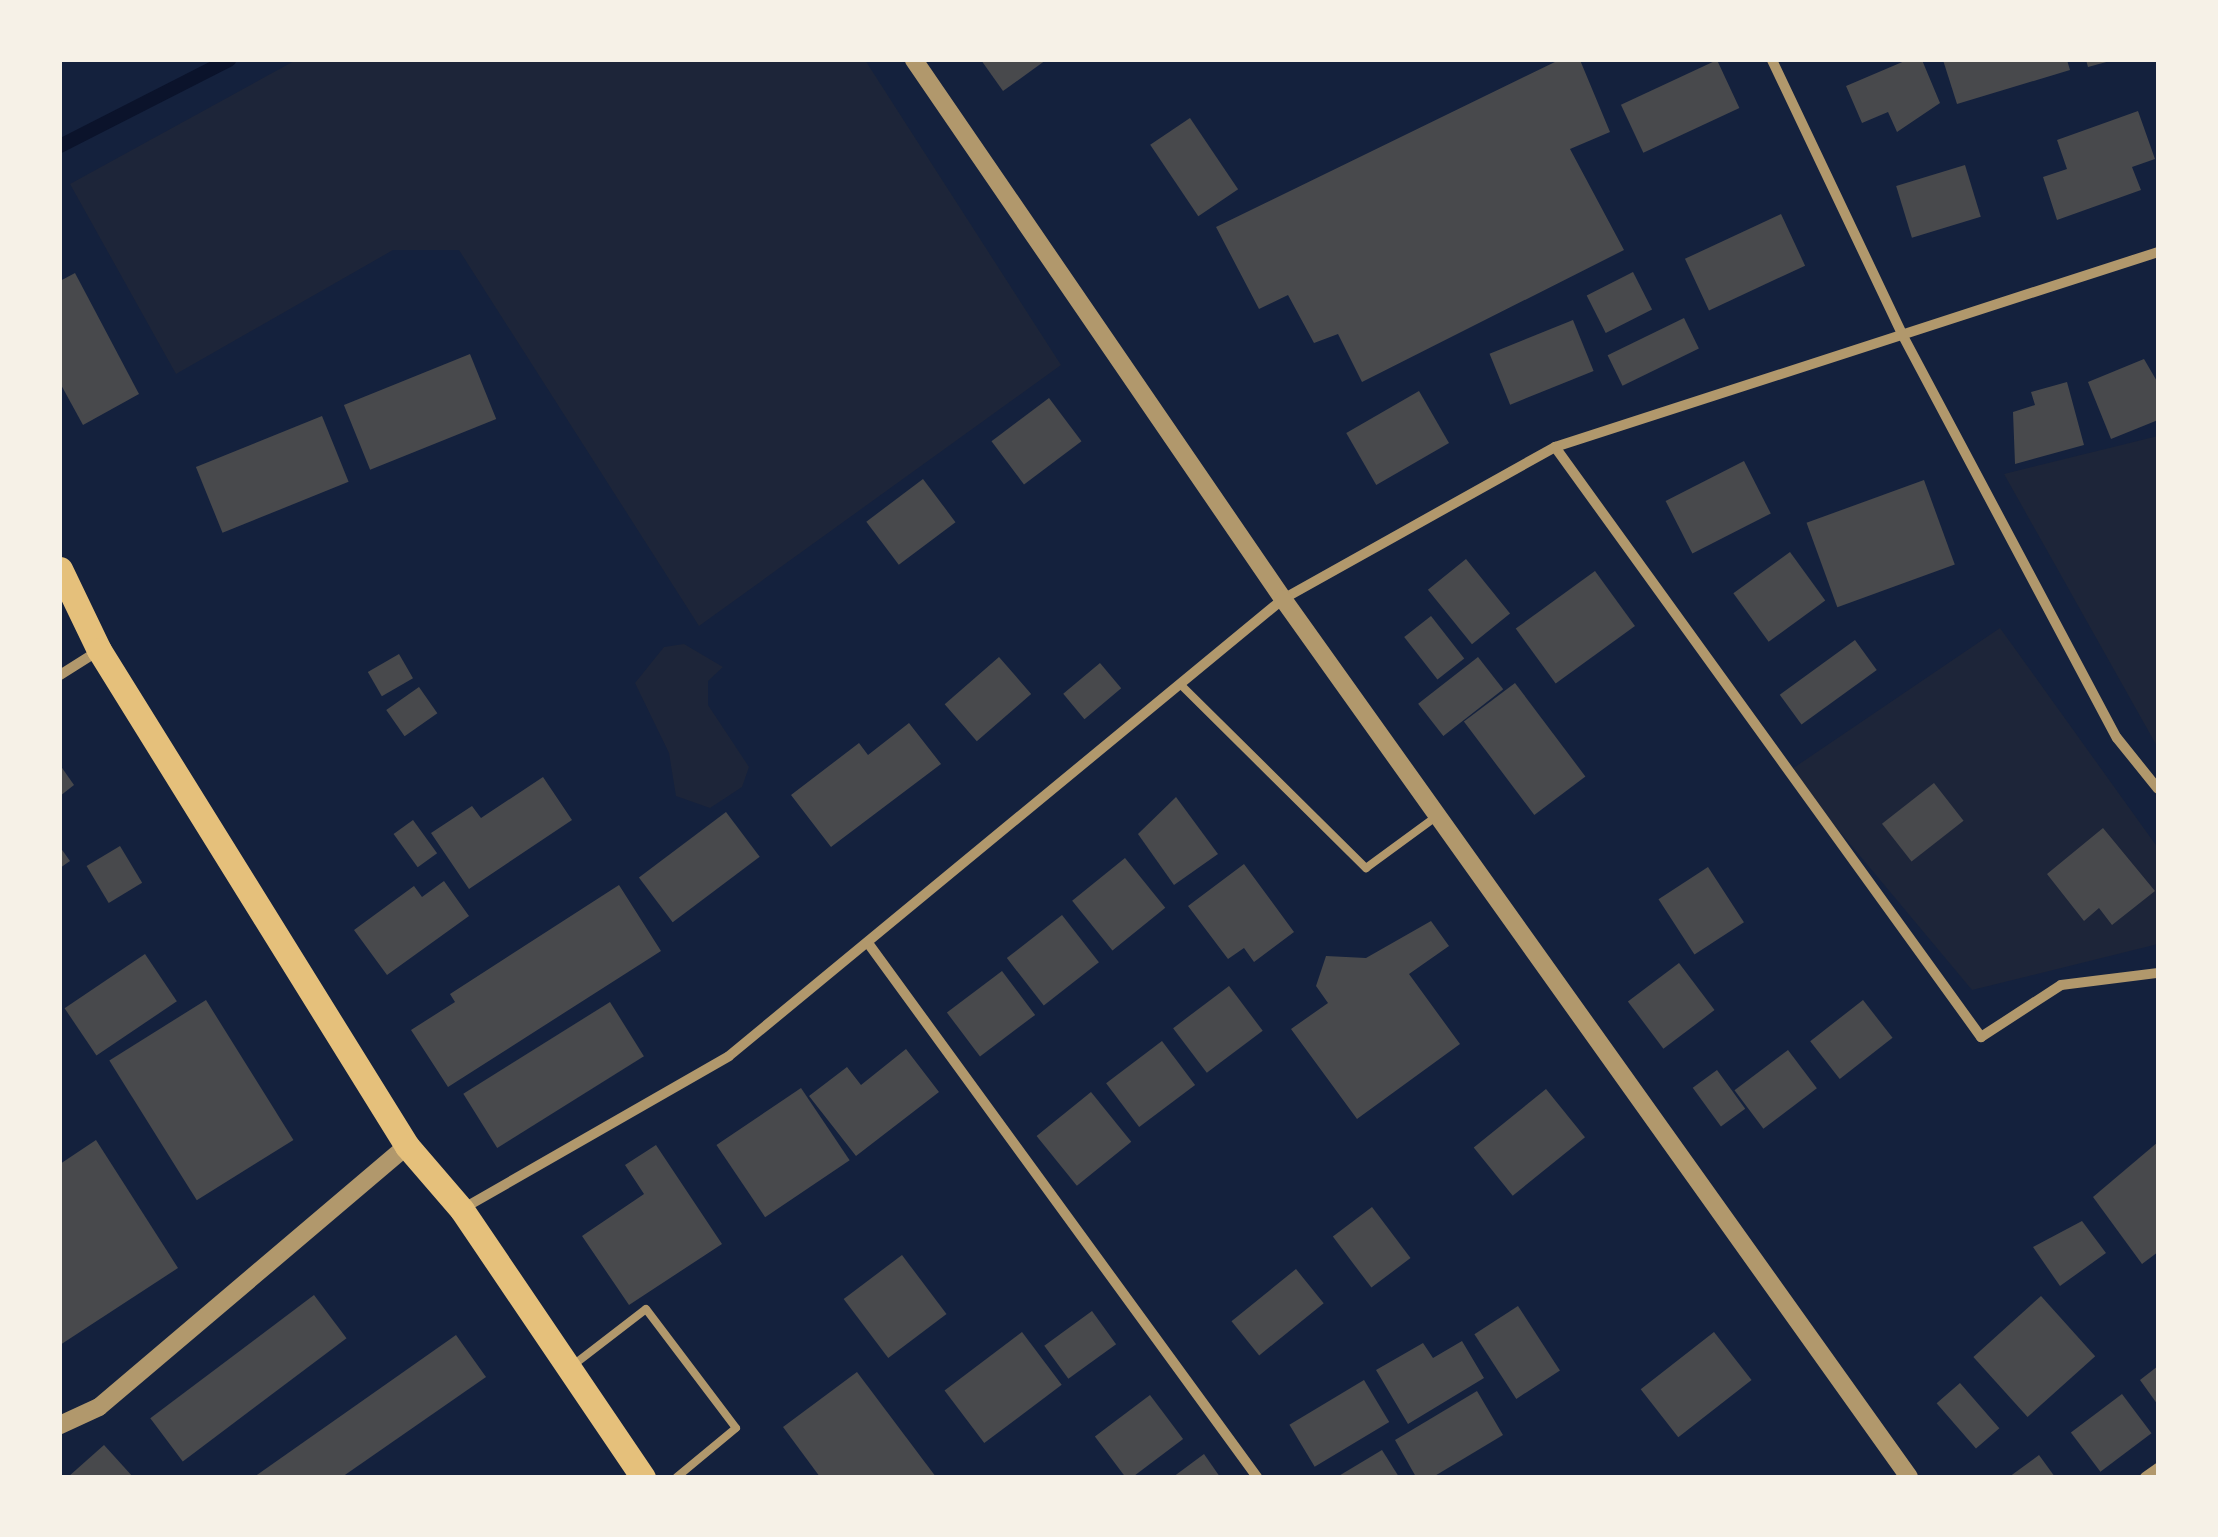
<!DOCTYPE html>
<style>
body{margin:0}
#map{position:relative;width:2218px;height:1537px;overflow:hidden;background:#14213d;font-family:"Roboto Condensed",sans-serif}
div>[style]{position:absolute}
.green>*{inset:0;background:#1d2539}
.stream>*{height:14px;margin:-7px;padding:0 7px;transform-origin:7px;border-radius:7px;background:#0b132b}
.building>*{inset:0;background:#48494c;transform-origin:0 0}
.service>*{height:8px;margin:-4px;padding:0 4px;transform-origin:4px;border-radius:4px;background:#b1986c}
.minor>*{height:10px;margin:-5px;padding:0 5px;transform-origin:5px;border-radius:5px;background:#b1986c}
.tertiary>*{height:18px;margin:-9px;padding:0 9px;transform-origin:9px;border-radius:9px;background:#b1986c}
.primary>*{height:25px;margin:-12.5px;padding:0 12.5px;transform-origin:12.5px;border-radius:12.5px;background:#e5c07b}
span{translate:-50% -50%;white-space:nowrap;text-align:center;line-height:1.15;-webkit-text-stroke:9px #f6f1e7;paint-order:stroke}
.frame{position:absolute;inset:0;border:62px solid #f6f1e7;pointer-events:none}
</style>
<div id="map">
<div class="green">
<div style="clip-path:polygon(296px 60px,865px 60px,1061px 365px,699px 626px,459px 250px,393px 250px,176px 374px,70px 184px)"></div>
<div style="clip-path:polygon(2158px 436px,2158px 748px,2004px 474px)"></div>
<div style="clip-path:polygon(2000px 628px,2158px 848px,2158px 944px,1972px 990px,1789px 771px)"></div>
<div style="clip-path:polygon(684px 644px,723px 667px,708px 681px,708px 705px,749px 767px,742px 787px,710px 808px,676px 796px,669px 753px,635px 683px,664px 647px)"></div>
</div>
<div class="stream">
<div style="left:60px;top:146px;width:190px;rotate:-27deg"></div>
</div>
<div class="building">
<div style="clip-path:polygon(981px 60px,1046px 60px,1003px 91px)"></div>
<div style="clip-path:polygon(1559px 60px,1580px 60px,1610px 132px,1570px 149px,1624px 250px,1362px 382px,1338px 334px,1314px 343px,1288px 295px,1259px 309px,1216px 227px)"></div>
<div style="left:1717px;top:60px;width:53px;height:106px;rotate:65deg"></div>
<div style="clip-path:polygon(1907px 60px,1922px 60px,1940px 103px,1897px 132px,1888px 112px,1862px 123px,1846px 86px)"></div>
<div style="clip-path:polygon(1943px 60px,2067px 60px,2070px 70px,1957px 104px)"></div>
<div style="clip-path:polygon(2086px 60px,2110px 60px,2110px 61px,2088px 67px)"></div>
<div style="clip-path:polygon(2138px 111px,2155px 159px,2132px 167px,2141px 190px,2057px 220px,2043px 177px,2067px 169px,2057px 140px)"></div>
<div style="left:1190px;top:118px;width:86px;height:48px;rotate:56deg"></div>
<div style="left:1965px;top:165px;width:54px;height:72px;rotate:73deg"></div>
<div style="left:1781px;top:214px;width:57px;height:106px;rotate:65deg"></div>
<div style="left:1633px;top:272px;width:42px;height:52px;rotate:63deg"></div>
<div style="clip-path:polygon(75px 273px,139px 394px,83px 425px,60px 383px,60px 281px)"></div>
<div style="left:1684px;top:318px;width:34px;height:85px;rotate:64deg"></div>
<div style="left:1573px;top:320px;width:55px;height:90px;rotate:68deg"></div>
<div style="left:470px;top:354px;width:70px;height:136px;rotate:68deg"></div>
<div style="clip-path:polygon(2144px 359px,2158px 383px,2158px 420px,2111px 439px,2088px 382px)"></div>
<div style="clip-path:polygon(2067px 382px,2084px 445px,2015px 464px,2013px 412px,2035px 405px,2031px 392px)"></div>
<div style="left:1419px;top:391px;width:60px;height:84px;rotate:60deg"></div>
<div style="left:1049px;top:398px;width:54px;height:72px;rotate:53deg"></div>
<div style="left:322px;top:416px;width:71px;height:136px;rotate:68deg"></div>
<div style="left:1744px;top:461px;width:59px;height:88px;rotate:63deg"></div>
<div style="left:923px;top:479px;width:54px;height:71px;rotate:53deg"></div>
<div style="left:1924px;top:480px;width:90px;height:125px;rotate:70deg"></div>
<div style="left:1790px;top:552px;width:60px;height:70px;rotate:54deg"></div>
<div style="left:1466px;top:559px;width:70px;height:49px;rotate:51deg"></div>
<div style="left:1595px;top:571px;width:68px;height:98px;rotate:54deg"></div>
<div style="left:1431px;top:616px;width:54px;height:34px;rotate:52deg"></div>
<div style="left:1855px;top:640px;width:37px;height:93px;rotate:54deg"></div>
<div style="left:399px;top:654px;width:28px;height:36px;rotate:60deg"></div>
<div style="left:999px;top:657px;width:49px;height:72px;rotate:49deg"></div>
<div style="left:1478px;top:657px;width:41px;height:76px;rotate:52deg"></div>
<div style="left:1100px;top:663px;width:33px;height:48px;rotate:50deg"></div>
<div style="left:1515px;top:683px;width:117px;height:64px;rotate:53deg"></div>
<div style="left:419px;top:687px;width:32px;height:40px;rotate:55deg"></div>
<div style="clip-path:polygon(909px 723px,941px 764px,831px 847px,791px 795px,859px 743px,868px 755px)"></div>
<div style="clip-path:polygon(60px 765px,74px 785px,60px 796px)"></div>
<div style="clip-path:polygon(543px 777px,572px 820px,469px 889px,431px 833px,472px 806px,481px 818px)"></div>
<div style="left:1934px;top:783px;width:48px;height:66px;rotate:52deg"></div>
<div style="clip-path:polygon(1176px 797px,1218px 854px,1174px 885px,1138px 834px)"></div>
<div style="left:726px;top:812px;width:56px;height:109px;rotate:53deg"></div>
<div style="left:413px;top:820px;width:41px;height:24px;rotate:54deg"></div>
<div style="clip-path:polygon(2103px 828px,2155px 891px,2112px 925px,2099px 908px,2084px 921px,2047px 874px)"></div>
<div style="left:120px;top:846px;width:43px;height:39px;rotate:59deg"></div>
<div style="clip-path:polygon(60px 847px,70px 861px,60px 868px)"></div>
<div style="left:1125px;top:858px;width:64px;height:68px;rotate:51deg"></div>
<div style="clip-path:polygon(1244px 864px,1294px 932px,1254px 962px,1244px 948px,1228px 959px,1188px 906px)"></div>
<div style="left:1708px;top:867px;width:66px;height:59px;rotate:57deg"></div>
<div style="clip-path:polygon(444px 881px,469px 916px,387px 975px,354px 930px,414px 886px,422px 897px)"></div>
<div style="clip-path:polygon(619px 885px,661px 951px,448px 1087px,411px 1030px,455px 1002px,450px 994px)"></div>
<div style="left:1062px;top:915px;width:60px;height:70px;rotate:52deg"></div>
<div style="clip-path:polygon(1431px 921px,1449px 946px,1409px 974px,1460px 1044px,1357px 1119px,1291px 1029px,1328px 1003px,1316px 986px,1326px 956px,1366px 958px)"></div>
<div style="left:145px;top:954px;width:57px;height:97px;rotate:56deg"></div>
<div style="left:1679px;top:963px;width:59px;height:64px;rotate:53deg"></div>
<div style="left:1002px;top:971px;width:55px;height:69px;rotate:53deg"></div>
<div style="left:1229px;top:986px;width:56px;height:70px;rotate:53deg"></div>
<div style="left:206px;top:1000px;width:165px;height:114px;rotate:58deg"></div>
<div style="left:1863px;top:1000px;width:48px;height:67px;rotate:52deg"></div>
<div style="left:610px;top:1002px;width:64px;height:173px;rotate:58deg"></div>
<div style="left:1162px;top:1041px;width:55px;height:70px;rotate:53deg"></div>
<div style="clip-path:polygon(906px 1049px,939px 1092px,856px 1156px,809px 1096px,847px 1067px,861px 1085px)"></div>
<div style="left:1788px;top:1050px;width:48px;height:67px;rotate:53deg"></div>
<div style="left:1717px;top:1070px;width:48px;height:30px;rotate:54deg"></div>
<div style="left:801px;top:1088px;width:87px;height:102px;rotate:56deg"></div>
<div style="left:1546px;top:1089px;width:62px;height:93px;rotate:51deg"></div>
<div style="left:1091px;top:1092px;width:64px;height:70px;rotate:51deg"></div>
<div style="clip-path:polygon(96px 1140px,178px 1268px,60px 1345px,60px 1164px)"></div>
<div style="clip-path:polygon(2158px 1142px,2158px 1252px,2142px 1264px,2093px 1197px)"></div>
<div style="clip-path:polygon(656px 1145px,722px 1244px,629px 1305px,582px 1236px,644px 1194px,625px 1165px)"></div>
<div style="left:1372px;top:1207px;width:64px;height:49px;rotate:53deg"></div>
<div style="clip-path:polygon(2082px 1221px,2106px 1253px,2060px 1286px,2033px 1247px)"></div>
<div style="left:902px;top:1255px;width:74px;height:73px;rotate:53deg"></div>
<div style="left:1296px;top:1269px;width:44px;height:83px;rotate:51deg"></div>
<div style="left:314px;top:1295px;width:54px;height:205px;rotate:53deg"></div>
<div style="left:2041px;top:1296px;width:81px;height:91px;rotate:48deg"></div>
<div style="left:1518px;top:1306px;width:77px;height:52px;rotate:57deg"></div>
<div style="left:1092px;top:1311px;width:41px;height:59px;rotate:54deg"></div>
<div style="left:1022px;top:1332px;width:66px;height:97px;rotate:53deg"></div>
<div style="left:1714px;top:1332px;width:61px;height:93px;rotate:52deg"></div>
<div style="clip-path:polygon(456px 1335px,486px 1377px,342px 1477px,254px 1477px)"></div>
<div style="clip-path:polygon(1462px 1341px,1484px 1378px,1408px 1424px,1376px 1370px,1423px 1343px,1433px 1358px)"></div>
<div style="clip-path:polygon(2158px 1366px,2158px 1405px,2140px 1380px)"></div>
<div style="clip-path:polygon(857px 1372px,936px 1477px,820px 1477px,783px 1427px)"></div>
<div style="left:1364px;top:1380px;width:49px;height:87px;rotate:59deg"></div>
<div style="left:1960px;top:1383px;width:60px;height:31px;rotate:49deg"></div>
<div style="clip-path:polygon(1477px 1391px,1503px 1435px,1433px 1477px,1416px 1477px,1395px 1440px)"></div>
<div style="left:2122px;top:1394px;width:49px;height:64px;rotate:53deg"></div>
<div style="left:1150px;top:1395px;width:55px;height:69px;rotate:53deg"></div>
<div style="clip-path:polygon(104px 1445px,133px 1477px,68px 1477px)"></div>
<div style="clip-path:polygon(1382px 1450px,1399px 1477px,1337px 1477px)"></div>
<div style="clip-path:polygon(1204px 1454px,1220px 1477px,1173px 1477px)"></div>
<div style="clip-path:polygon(2039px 1455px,2055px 1477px,2009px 1477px)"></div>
</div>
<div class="service">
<div style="left:1180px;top:684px;width:262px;rotate:44.7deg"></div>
<div style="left:1366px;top:868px;width:88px;rotate:-36.2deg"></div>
<div style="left:572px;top:1366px;width:93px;rotate:-37.6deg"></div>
<div style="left:646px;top:1309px;width:149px;rotate:52.9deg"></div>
<div style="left:736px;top:1428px;width:77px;rotate:140.3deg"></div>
</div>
<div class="minor">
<div style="left:1772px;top:60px;width:306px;rotate:64.6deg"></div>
<div style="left:1903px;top:336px;width:455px;rotate:62deg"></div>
<div style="left:2117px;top:738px;width:65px;rotate:51.2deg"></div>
<div style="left:1555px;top:447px;width:728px;rotate:54.17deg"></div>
<div style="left:1981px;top:1037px;width:95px;rotate:-33deg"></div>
<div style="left:2061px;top:985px;width:98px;rotate:-7.1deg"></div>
<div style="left:60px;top:675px;width:45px;rotate:-32.3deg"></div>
<div style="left:868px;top:943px;width:661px;rotate:53.93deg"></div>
<div style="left:464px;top:1208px;width:305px;rotate:-29.8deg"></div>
<div style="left:729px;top:1056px;width:718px;rotate:-39.52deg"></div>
<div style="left:1283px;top:599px;width:312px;rotate:-29.2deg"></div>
<div style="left:1555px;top:447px;width:634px;rotate:-17.92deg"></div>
<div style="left:2145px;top:1477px;width:16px;rotate:-35deg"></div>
</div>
<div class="tertiary">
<div style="left:914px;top:60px;width:653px;rotate:55.6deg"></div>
<div style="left:1283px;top:599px;width:1078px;rotate:54.51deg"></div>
<div style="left:60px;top:1425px;width:43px;rotate:-24.8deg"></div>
<div style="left:99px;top:1407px;width:404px;rotate:-40.3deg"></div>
</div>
<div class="primary">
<div style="left:60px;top:569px;width:90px;rotate:64.3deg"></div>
<div style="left:99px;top:650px;width:584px;rotate:58.16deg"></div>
<div style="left:407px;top:1146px;width:84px;rotate:49.3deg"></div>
<div style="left:462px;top:1210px;width:323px;rotate:55.9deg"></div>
</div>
<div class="frame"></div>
</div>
